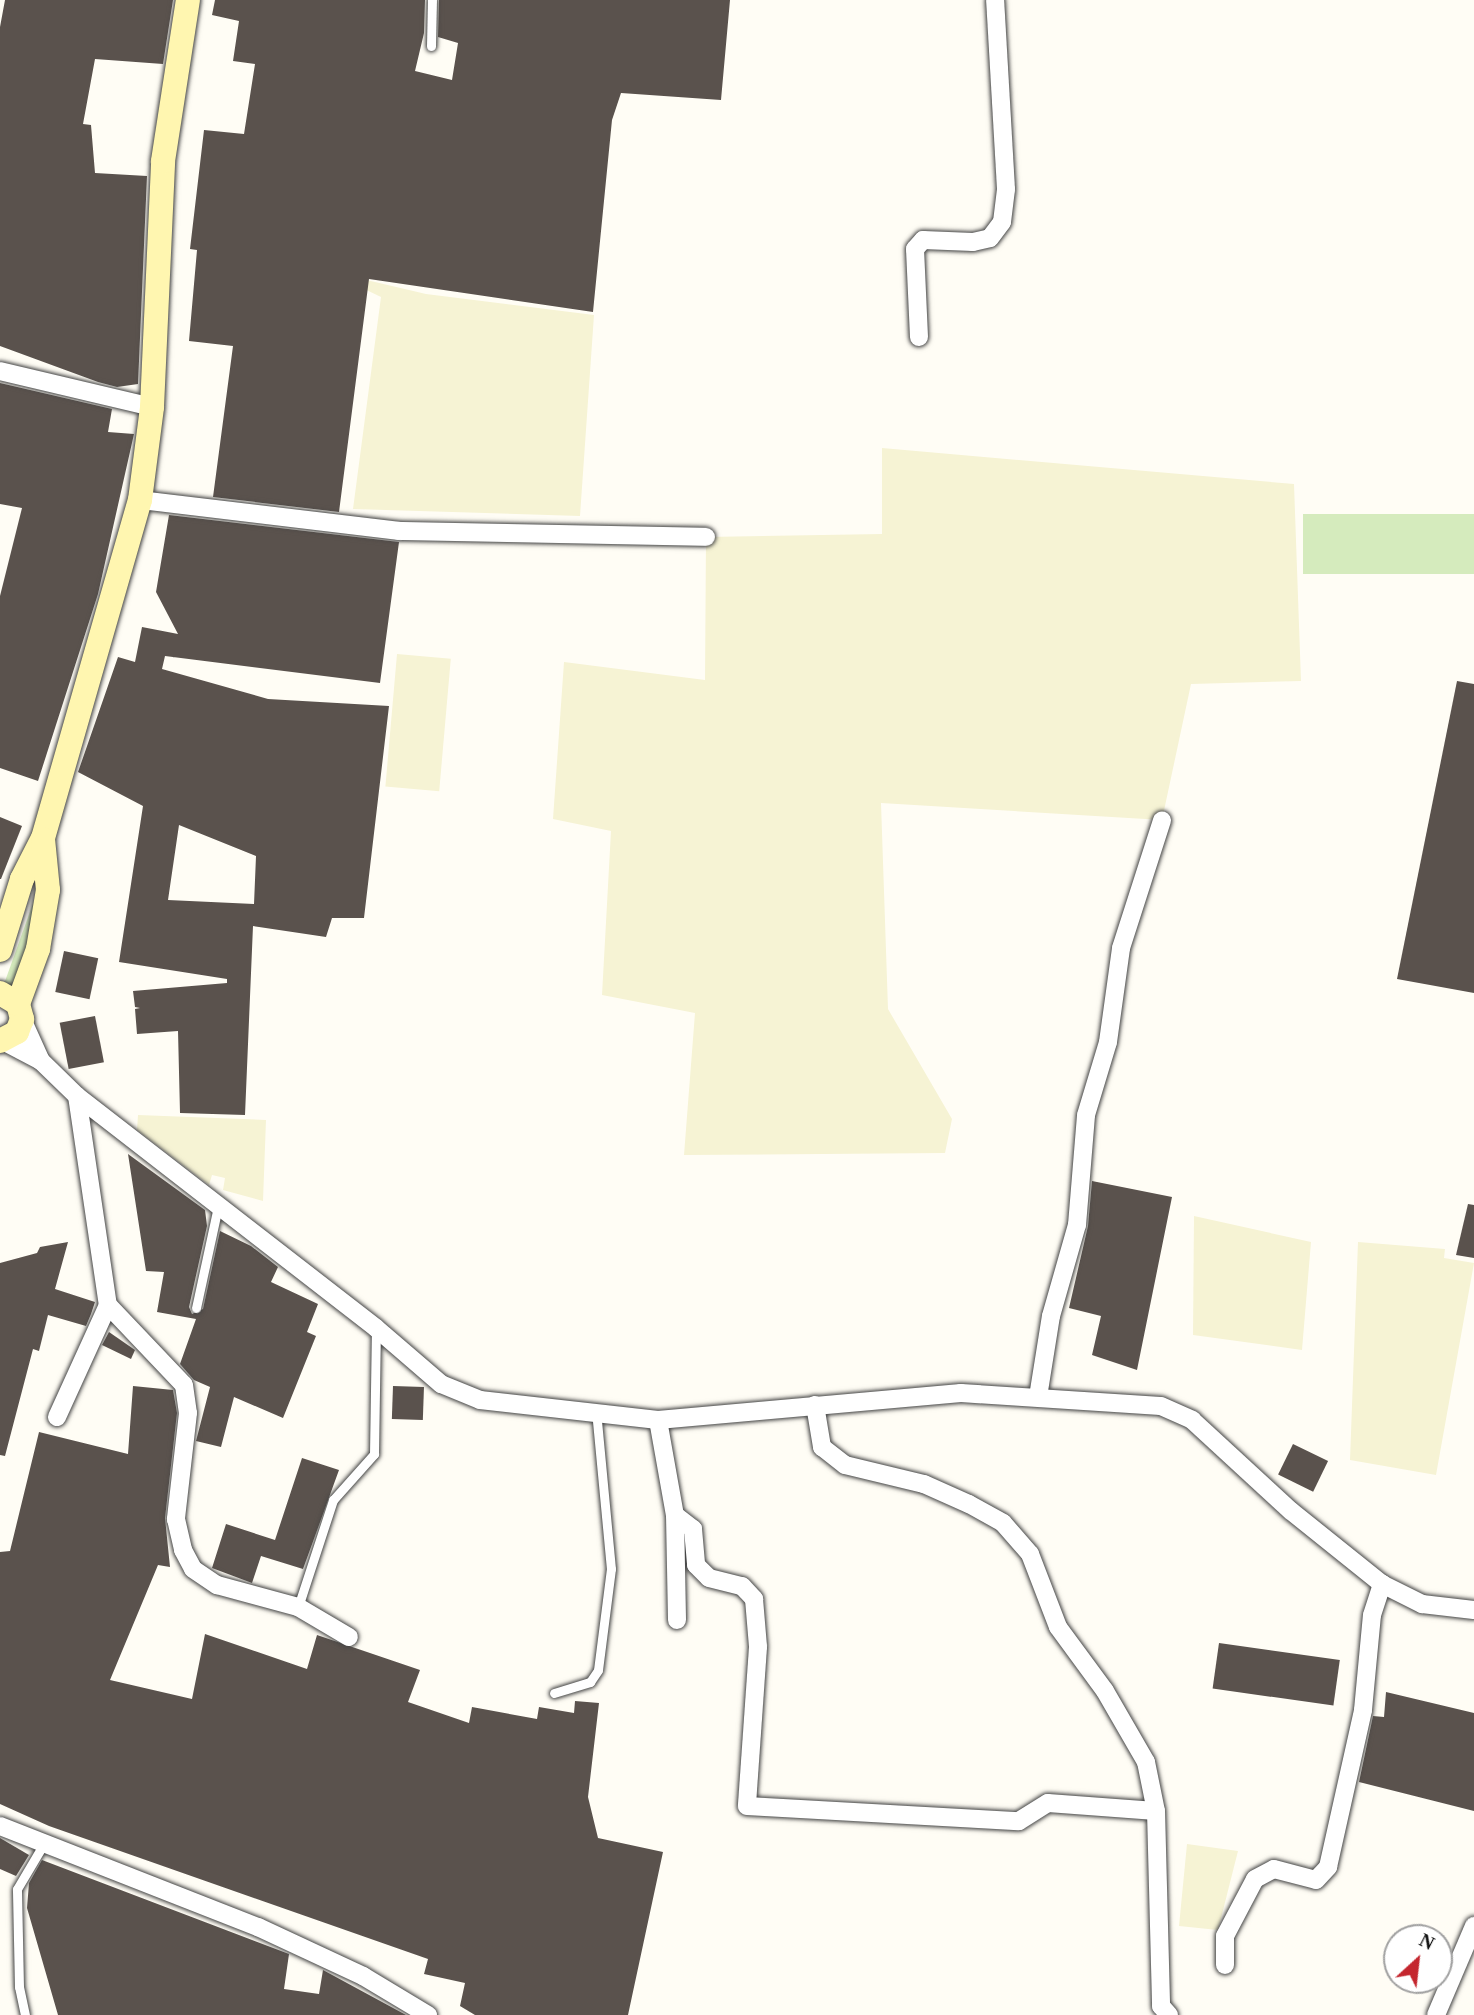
<!DOCTYPE html>
<style>
body{margin:0}
#map{position:relative;width:1474px;height:2015px;overflow:hidden;background:#fffdf5;font-family:Georgia,serif}
div>[style]{position:absolute}
.farmland>*{inset:0;background:#f6f3d4;transform-origin:0 0}
.green>*{inset:0;background:#d5ebbd;transform-origin:0 0}
.building>*{inset:0;background:#5a524d;transform-origin:0 0}
.roads{filter:drop-shadow(0 0 2px #444) drop-shadow(0 0 2px #444)}
.lane>*{height:9px;margin:-4.5px;padding:0 4.5px;transform-origin:4.5px;border-radius:4.5px;background:#fff}
.street>*{height:18px;margin:-9px;padding:0 9px;transform-origin:9px;border-radius:9px;background:#fff}
.secondary>*{height:24px;margin:-12px;padding:0 12px;transform-origin:12px;border-radius:12px;background:#fff6b0}
span{translate:-50% -50%;white-space:nowrap;text-align:center;line-height:1.15;-webkit-text-stroke:7px #fff;paint-order:stroke}
.north{position:absolute;left:1383px;top:1924px;width:70px;height:70px;box-sizing:border-box;background:#fff;border:2px solid #a0a0a0;border-radius:50%;rotate:27deg;font-size:19px;font-weight:700;line-height:28px;text-align:center;color:#111}
.north::after{content:'';display:block;margin:auto;width:24px;height:32px;background:#c4262e;clip-path:polygon(50% 0,100% 100%,50% 72%,0 100%)}
</style>
<div id="map">
<div class="farmland">
<div style="clip-path:polygon(358px 278px,426px 294px,594px 315px,580px 516px,353px 509px,381px 297px,356px 285px)"></div>
<div style="clip-path:polygon(882px 448px,1294px 484px,1301px 681px,1191px 684px,1162px 820px,881px 803px,888px 1009px,952px 1119px,945px 1153px,684px 1155px,695px 1013px,602px 995px,611px 831px,553px 819px,564px 662px,705px 680px,706px 537px,882px 534px)"></div>
<div style="left:397px;top:654px;width:54px;height:133px;rotate:5deg"></div>
<div style="clip-path:polygon(138px 1115px,266px 1120px,263px 1201px,223px 1190px,225px 1178px,212px 1175px,209px 1185px,137px 1130px)"></div>
<div style="clip-path:polygon(1194px 1216px,1311px 1242px,1302px 1350px,1193px 1335px)"></div>
<div style="clip-path:polygon(1358px 1242px,1445px 1249px,1444px 1258px,1474px 1263px,1436px 1475px,1350px 1460px)"></div>
<div style="clip-path:polygon(1187px 1844px,1238px 1851px,1218px 1930px,1179px 1926px)"></div>
</div>
<div class="green">
<div style="left:1474px;top:514px;width:60px;height:171px;rotate:90deg"></div>
<div style="clip-path:polygon(36px 895px,32px 945px,16px 990px,4px 984px)"></div>
</div>
<div class="building">
<div style="clip-path:polygon(5px 0,173px 0,163px 64px,95px 59px,83px 124px,91px 125px,95px 173px,147px 176px,138px 384px,117px 387px,98px 382px,0 346px,0 27px)"></div>
<div style="clip-path:polygon(215px 0,425px 0,424px 33px,415px 71px,452px 80px,458px 43px,438px 37px,439px 0,730px 0,721px 100px,621px 93px,612px 120px,593px 312px,369px 279px,339px 512px,213px 497px,233px 346px,189px 341px,197px 250px,190px 249px,204px 130px,244px 134px,255px 64px,233px 61px,239px 21px,212px 15px)"></div>
<div style="clip-path:polygon(0 383px,112px 409px,108px 432px,134px 434px,98px 594px,38px 781px,0 768px,0 596px,22px 508px,0 504px)"></div>
<div style="clip-path:polygon(evenodd,169px 515px,399px 542px,380px 683px,165px 656px,162px 669px,268px 699px,389px 706px,364px 918px,332px 918px,326px 937px,253px 926px,245px 1115px,180px 1113px,178px 1031px,137px 1034px,135px 1009px,140px 1008px,135px 1007px,133px 991px,227px 983px,227px 979px,119px 962px,143px 806px,78px 772px,118px 657px,135px 662px,142px 627px,178px 634px,156px 592px,169px 515px,179px 825px,256px 856px,254px 904px,168px 900px,179px 825px)"></div>
<div style="clip-path:polygon(1457px 681px,1474px 684px,1474px 993px,1397px 979px)"></div>
<div style="clip-path:polygon(0 817px,22px 826px,1px 879px,0 879px)"></div>
<div style="left:64px;top:951px;width:35px;height:42px;rotate:12deg"></div>
<div style="left:95px;top:1016px;width:47px;height:36px;rotate:79deg"></div>
<div style="clip-path:polygon(128px 1154px,205px 1210px,207px 1226px,189px 1307px,192px 1314px,203px 1309px,220px 1231px,251px 1246px,278px 1267px,271px 1282px,318px 1304px,307px 1332px,316px 1336px,283px 1418px,234px 1397px,221px 1447px,196px 1441px,210px 1387px,194px 1380px,180px 1364px,196px 1319px,157px 1312px,164px 1272px,146px 1271px)"></div>
<div style="clip-path:polygon(1092px 1181px,1172px 1197px,1137px 1370px,1092px 1355px,1101px 1316px,1069px 1308px,1088px 1226px)"></div>
<div style="clip-path:polygon(1468px 1204px,1474px 1205px,1474px 1258px,1456px 1255px)"></div>
<div style="clip-path:polygon(68px 1242px,55px 1289px,95px 1302px,91px 1314px,86px 1326px,48px 1315px,39px 1351px,33px 1349px,5px 1456px,0 1455px,0 1263px,37px 1253px,40px 1247px)"></div>
<div style="clip-path:polygon(109px 1332px,135px 1350px,131px 1359px,102px 1345px)"></div>
<div style="clip-path:polygon(133px 1386px,173px 1390px,177px 1413px,165px 1518px,170px 1567px,158px 1565px,110px 1680px,192px 1699px,205px 1634px,307px 1669px,317px 1635px,420px 1670px,408px 1702px,469px 1723px,472px 1707px,537px 1719px,539px 1707px,574px 1713px,575px 1701px,599px 1703px,588px 1797px,598px 1838px,663px 1852px,628px 2015px,475px 2015px,460px 2006px,465px 1983px,424px 1974px,428px 1959px,49px 1826px,0 1804px,0 1552px,10px 1551px,39px 1432px,128px 1454px)"></div>
<div style="left:393px;top:1386px;width:31px;height:33px;rotate:2deg"></div>
<div style="left:1293px;top:1444px;width:39px;height:34px;rotate:26deg"></div>
<div style="clip-path:polygon(302px 1458px,339px 1470px,303px 1569px,261px 1556px,252px 1583px,212px 1568px,226px 1524px,275px 1540px)"></div>
<div style="left:1219px;top:1643px;width:122px;height:46px;rotate:8deg"></div>
<div style="clip-path:polygon(1386px 1692px,1474px 1713px,1474px 1811px,1359px 1782px,1373px 1716px,1384px 1717px)"></div>
<div style="clip-path:polygon(0 1838px,29px 1855px,16px 1876px,0 1869px)"></div>
<div style="clip-path:polygon(42px 1860px,289px 1954px,284px 1989px,319px 1994px,323px 1970px,406px 2015px,58px 2015px,27px 1908px,29px 1883px)"></div>
</div>
<div class="roads">
<div class="lane">
<div style="left:431px;top:46px;width:46px;rotate:-88.8deg"></div>
<div style="left:196px;top:1308px;width:104px;rotate:-77.8deg"></div>
<div style="left:298px;top:1607px;width:113px;rotate:-71.9deg"></div>
<div style="left:333px;top:1500px;width:62px;rotate:-48.3deg"></div>
<div style="left:374px;top:1454px;width:125px;rotate:-89.1deg"></div>
<div style="left:554px;top:1693px;width:38px;rotate:-17deg"></div>
<div style="left:590px;top:1682px;width:14px;rotate:-56deg"></div>
<div style="left:598px;top:1670px;width:102px;rotate:-82.7deg"></div>
<div style="left:611px;top:1569px;width:159px;rotate:-95.4deg"></div>
<div style="left:25px;top:2015px;width:29px;rotate:-102deg"></div>
<div style="left:19px;top:1987px;width:98px;rotate:-91.2deg"></div>
<div style="left:17px;top:1889px;width:51px;rotate:-59.4deg"></div>
</div>
<div class="street">
<div style="left:919px;top:337px;width:88px;rotate:-92.6deg"></div>
<div style="left:915px;top:249px;width:12px;rotate:-48deg"></div>
<div style="left:923px;top:240px;width:50px;rotate:2.3deg"></div>
<div style="left:973px;top:242px;width:17px;rotate:-13deg"></div>
<div style="left:990px;top:238px;width:20px;rotate:-53deg"></div>
<div style="left:1002px;top:222px;width:33px;rotate:-83deg"></div>
<div style="left:1006px;top:189px;width:189px;rotate:-93.3deg"></div>
<div style="left:0;top:371px;width:156px;rotate:13.3deg"></div>
<div style="left:140px;top:500px;width:261px;rotate:6.8deg"></div>
<div style="left:399px;top:531px;width:307px;rotate:1.1deg"></div>
<div style="left:22px;top:1019px;width:46px;rotate:65.7deg"></div>
<div style="left:3px;top:1041px;width:43px;rotate:27.8deg"></div>
<div style="left:41px;top:1061px;width:50px;rotate:44.2deg"></div>
<div style="left:77px;top:1096px;width:378px;rotate:37.8deg"></div>
<div style="left:376px;top:1328px;width:86px;rotate:40.7deg"></div>
<div style="left:441px;top:1384px;width:42px;rotate:22.3deg"></div>
<div style="left:480px;top:1400px;width:179px;rotate:6.4deg"></div>
<div style="left:658px;top:1420px;width:304px;rotate:-5.1deg"></div>
<div style="left:961px;top:1393px;width:200px;rotate:3.7deg"></div>
<div style="left:1161px;top:1406px;width:34px;rotate:24deg"></div>
<div style="left:1192px;top:1420px;width:134px;rotate:42.6deg"></div>
<div style="left:1291px;top:1511px;width:117px;rotate:38.7deg"></div>
<div style="left:1382px;top:1584px;width:45px;rotate:26.6deg"></div>
<div style="left:1422px;top:1604px;width:52px;rotate:6.6deg"></div>
<div style="left:77px;top:1096px;width:211px;rotate:81.6deg"></div>
<div style="left:108px;top:1305px;width:110px;rotate:46.5deg"></div>
<div style="left:184px;top:1385px;width:28px;rotate:82deg"></div>
<div style="left:188px;top:1413px;width:107px;rotate:96.5deg"></div>
<div style="left:176px;top:1519px;width:32px;rotate:77deg"></div>
<div style="left:183px;top:1550px;width:21px;rotate:62deg"></div>
<div style="left:193px;top:1569px;width:29px;rotate:34deg"></div>
<div style="left:217px;top:1585px;width:84px;rotate:15.2deg"></div>
<div style="left:298px;top:1607px;width:59px;rotate:30.5deg"></div>
<div style="left:1038px;top:1397px;width:82px;rotate:-80.9deg"></div>
<div style="left:1051px;top:1316px;width:95px;rotate:-74.1deg"></div>
<div style="left:1077px;top:1225px;width:110px;rotate:-85.3deg"></div>
<div style="left:1086px;top:1115px;width:76px;rotate:-73.2deg"></div>
<div style="left:1108px;top:1042px;width:95px;rotate:-82.1deg"></div>
<div style="left:1121px;top:948px;width:134px;rotate:-72.2deg"></div>
<div style="left:815px;top:1405px;width:43px;rotate:80.5deg"></div>
<div style="left:822px;top:1447px;width:29px;rotate:38deg"></div>
<div style="left:845px;top:1465px;width:81px;rotate:13.5deg"></div>
<div style="left:924px;top:1484px;width:49px;rotate:24deg"></div>
<div style="left:969px;top:1504px;width:39px;rotate:29deg"></div>
<div style="left:1003px;top:1523px;width:41px;rotate:48.9deg"></div>
<div style="left:1030px;top:1554px;width:78px;rotate:69deg"></div>
<div style="left:1058px;top:1627px;width:79px;rotate:53.7deg"></div>
<div style="left:1105px;top:1691px;width:82px;rotate:60deg"></div>
<div style="left:1146px;top:1762px;width:50px;rotate:78.5deg"></div>
<div style="left:1156px;top:1811px;width:195px;rotate:88.5deg"></div>
<div style="left:1161px;top:2006px;width:12px;rotate:48deg"></div>
<div style="left:57px;top:1417px;width:123px;rotate:-65.5deg"></div>
<div style="left:658px;top:1420px;width:97px;rotate:79.9deg"></div>
<div style="left:675px;top:1515px;width:105px;rotate:88.9deg"></div>
<div style="left:675px;top:1515px;width:23px;rotate:38deg"></div>
<div style="left:693px;top:1529px;width:36px;rotate:85deg"></div>
<div style="left:696px;top:1565px;width:18px;rotate:45deg"></div>
<div style="left:709px;top:1578px;width:34px;rotate:14deg"></div>
<div style="left:742px;top:1586px;width:18px;rotate:47deg"></div>
<div style="left:754px;top:1599px;width:48px;rotate:85.2deg"></div>
<div style="left:758px;top:1647px;width:159px;rotate:94deg"></div>
<div style="left:747px;top:1806px;width:272px;rotate:3.2deg"></div>
<div style="left:1019px;top:1821px;width:34px;rotate:-32deg"></div>
<div style="left:1048px;top:1803px;width:108px;rotate:4.2deg"></div>
<div style="left:0;top:1826px;width:277px;rotate:21.4deg"></div>
<div style="left:258px;top:1927px;width:116px;rotate:25deg"></div>
<div style="left:363px;top:1976px;width:76px;rotate:31deg"></div>
<div style="left:1225px;top:1965px;width:29px;rotate:-90deg"></div>
<div style="left:1225px;top:1936px;width:64px;rotate:-62.2deg"></div>
<div style="left:1255px;top:1879px;width:21px;rotate:-28deg"></div>
<div style="left:1274px;top:1869px;width:43px;rotate:14.7deg"></div>
<div style="left:1316px;top:1880px;width:18px;rotate:-47deg"></div>
<div style="left:1328px;top:1867px;width:161px;rotate:-77.4deg"></div>
<div style="left:1363px;top:1710px;width:95px;rotate:-84.6deg"></div>
<div style="left:1372px;top:1615px;width:33px;rotate:-72deg"></div>
<div style="left:1436px;top:2015px;width:97px;rotate:-66.9deg"></div>
</div>
<div class="secondary">
<div style="left:0;top:950px;width:74px;rotate:-72.8deg"></div>
<div style="left:22px;top:879px;width:46px;rotate:-62.9deg"></div>
<div style="left:43px;top:838px;width:352px;rotate:-74deg"></div>
<div style="left:140px;top:500px;width:94px;rotate:-82.6deg"></div>
<div style="left:152px;top:407px;width:246px;rotate:-87.4deg"></div>
<div style="left:163px;top:161px;width:163px;rotate:-81.2deg"></div>
<div style="left:0;top:993px;width:21px;rotate:31deg"></div>
<div style="left:18px;top:1004px;width:16px;rotate:75deg"></div>
<div style="left:22px;top:1019px;width:14px;rotate:111deg"></div>
<div style="left:17px;top:1032px;width:19px;rotate:152deg"></div>
<div style="left:18px;top:1004px;width:59px;rotate:-70deg"></div>
<div style="left:38px;top:949px;width:60px;rotate:-80.4deg"></div>
<div style="left:48px;top:890px;width:51px;rotate:-95.6deg"></div>
</div>
</div>
<div class="north">N</div>
</div>
